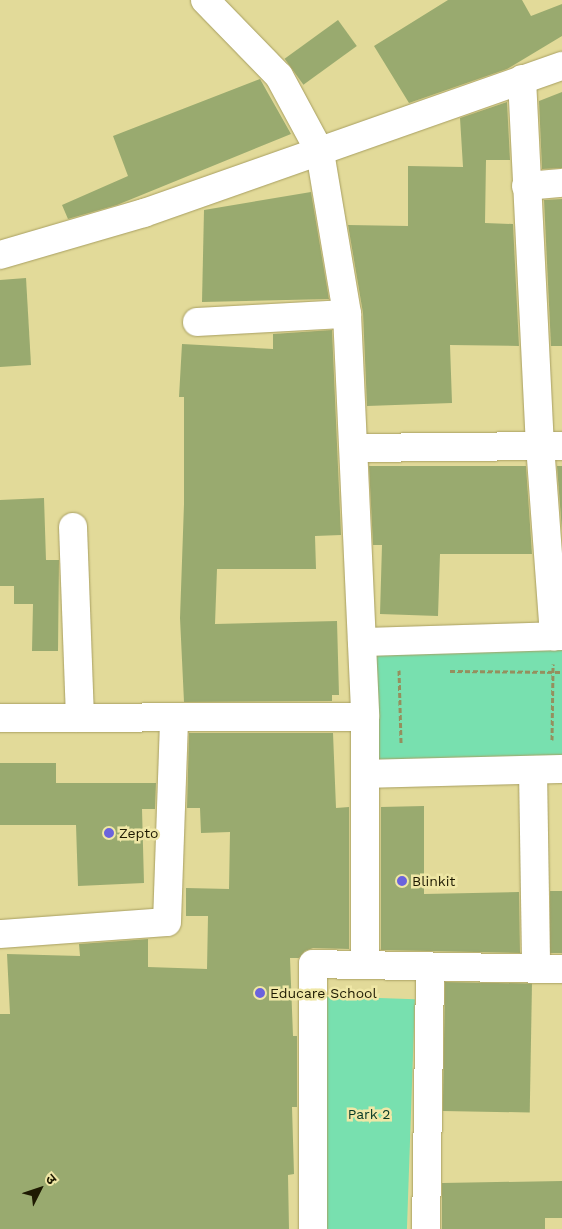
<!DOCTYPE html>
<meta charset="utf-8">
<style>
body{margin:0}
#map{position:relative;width:562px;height:1229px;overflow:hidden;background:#e2da99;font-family:"Work Sans","Noto Sans Devanagari",sans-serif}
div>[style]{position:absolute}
.green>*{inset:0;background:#78e0af;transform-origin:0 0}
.building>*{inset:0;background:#99aa6f;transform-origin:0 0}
.path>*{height:3px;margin-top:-1.5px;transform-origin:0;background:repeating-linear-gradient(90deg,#958f5e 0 5px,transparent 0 7.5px)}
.roads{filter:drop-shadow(0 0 1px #a89f61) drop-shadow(0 0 1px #a89f61)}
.minor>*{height:28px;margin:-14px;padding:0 14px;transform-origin:14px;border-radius:14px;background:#fff}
.dots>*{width:14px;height:14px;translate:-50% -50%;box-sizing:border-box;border:2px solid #efe7a6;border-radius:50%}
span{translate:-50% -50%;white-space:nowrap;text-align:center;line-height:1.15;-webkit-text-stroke:5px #efe7a6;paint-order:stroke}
.poi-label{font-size:14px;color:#1e1a02}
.left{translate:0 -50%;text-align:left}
.park-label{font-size:14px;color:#063825}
.north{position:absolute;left:15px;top:1164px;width:50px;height:50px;-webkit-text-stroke:4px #efe7a6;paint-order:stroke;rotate:49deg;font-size:14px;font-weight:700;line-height:20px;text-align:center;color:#1e1a02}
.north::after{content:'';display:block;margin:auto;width:18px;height:22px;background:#1e1a02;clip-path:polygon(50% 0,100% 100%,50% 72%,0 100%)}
</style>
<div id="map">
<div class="green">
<div style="left:562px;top:643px;width:122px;height:190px;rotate:90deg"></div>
<div style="left:323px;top:996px;width:92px;height:233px;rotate:2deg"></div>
</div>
<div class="building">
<div style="clip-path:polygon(448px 0,522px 0,531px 16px,562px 4px,562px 36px,507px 69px,409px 103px,374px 46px)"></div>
<div style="left:338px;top:20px;width:32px;height:66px;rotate:54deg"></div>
<div style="clip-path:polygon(260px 79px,291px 134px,117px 205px,68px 219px,62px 205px,128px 176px,113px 136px)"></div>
<div style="clip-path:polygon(562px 92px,562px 168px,542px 169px,539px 101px)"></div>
<div style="clip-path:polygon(507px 102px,510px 160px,486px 160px,485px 223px,513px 224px,519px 346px,450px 345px,452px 403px,367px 406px,363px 313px,348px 225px,408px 226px,408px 166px,463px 167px,460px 118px)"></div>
<div style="clip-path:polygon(311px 192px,329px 299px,202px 302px,204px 210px)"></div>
<div style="clip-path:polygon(562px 199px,562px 346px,551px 346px,544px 200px)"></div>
<div style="clip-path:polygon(26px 278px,31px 365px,0 367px,0 280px)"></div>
<div style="clip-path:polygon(332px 330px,341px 535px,315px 536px,316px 569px,217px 569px,215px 624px,337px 621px,339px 695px,332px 695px,332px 701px,184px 702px,180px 618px,184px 504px,184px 397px,179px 397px,182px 344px,273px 349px,273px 334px)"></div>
<div style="clip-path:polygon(369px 466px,526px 466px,532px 554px,440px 554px,438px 616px,380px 614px,382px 545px,373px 545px)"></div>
<div style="clip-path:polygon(557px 466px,562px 466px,562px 531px)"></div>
<div style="clip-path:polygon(44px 498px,46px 560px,59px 560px,58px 651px,32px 651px,33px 604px,14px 604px,14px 586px,0 586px,0 500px)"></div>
<div style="clip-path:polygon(189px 733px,333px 733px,336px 808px,349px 807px,349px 949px,313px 948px,305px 951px,299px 958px,290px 958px,293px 1036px,297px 1036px,297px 1107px,292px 1107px,294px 1174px,288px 1175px,289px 1229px,0 1229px,0 1014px,10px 1014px,7px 954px,80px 956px,79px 944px,148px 939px,148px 967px,207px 969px,208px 916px,186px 916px,186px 888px,229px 889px,230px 832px,201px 833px,200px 808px,187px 808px)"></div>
<div style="clip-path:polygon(0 763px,56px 763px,56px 783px,156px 783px,155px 809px,142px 809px,144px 883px,78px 886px,76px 825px,0 825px)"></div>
<div style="clip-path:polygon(424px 806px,424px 894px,519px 892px,520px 953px,381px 950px,381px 807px)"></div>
<div style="left:562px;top:891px;width:62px;height:12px;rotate:90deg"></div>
<div style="left:445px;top:982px;width:87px;height:129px;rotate:1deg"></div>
<div style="clip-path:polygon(562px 1181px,562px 1218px,545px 1218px,545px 1229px,442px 1229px,442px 1183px)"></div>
</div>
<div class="path">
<div style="left:399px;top:670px;width:73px;rotate:88.4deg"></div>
<div style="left:450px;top:671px;width:112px;rotate:0.5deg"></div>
<div style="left:552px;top:740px;width:76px;rotate:-89.2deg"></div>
</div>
<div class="roads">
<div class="minor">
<div style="left:205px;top:0;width:106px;rotate:45.8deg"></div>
<div style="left:279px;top:76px;width:86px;rotate:61.7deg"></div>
<div style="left:320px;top:152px;width:164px;rotate:80.5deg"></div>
<div style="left:347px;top:314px;width:403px;rotate:87.4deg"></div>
<div style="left:365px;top:717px;width:248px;rotate:90deg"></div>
<div style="left:522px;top:79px;width:366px;rotate:87.2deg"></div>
<div style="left:540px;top:445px;width:192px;rotate:85.8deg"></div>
<div style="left:526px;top:186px;width:36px;rotate:-5deg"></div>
<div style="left:0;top:255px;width:150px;rotate:-16.3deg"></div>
<div style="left:144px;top:213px;width:443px;rotate:-19.4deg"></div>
<div style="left:197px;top:322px;width:150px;rotate:-3.1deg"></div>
<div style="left:354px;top:448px;width:208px;rotate:-0.6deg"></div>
<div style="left:73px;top:527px;width:191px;rotate:87.9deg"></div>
<div style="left:362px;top:642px;width:200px;rotate:-1.7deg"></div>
<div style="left:0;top:718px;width:365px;rotate:-0.2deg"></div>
<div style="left:533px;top:770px;width:199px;rotate:89.1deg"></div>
<div style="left:366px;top:774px;width:196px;rotate:-1.5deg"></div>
<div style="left:0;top:934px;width:167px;rotate:-4.1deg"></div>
<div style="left:167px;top:922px;width:204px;rotate:-88deg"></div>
<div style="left:313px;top:1229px;width:265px;rotate:-90deg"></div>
<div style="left:313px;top:964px;width:249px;rotate:1.2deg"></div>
<div style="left:426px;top:1229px;width:262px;rotate:-89.1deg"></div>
</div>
</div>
<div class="dots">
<div style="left:109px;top:833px;background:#6b63dd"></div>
<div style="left:402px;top:881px;background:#6b63dd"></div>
<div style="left:260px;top:993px;background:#6b63dd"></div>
</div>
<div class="poi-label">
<span class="left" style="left:119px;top:833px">Zepto</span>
<span class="left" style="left:412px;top:881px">Blinkit</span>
<span class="left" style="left:270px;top:993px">Educare School</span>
</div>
<div class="park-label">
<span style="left:369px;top:1114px">Park 2</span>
</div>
<div class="north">उ</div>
</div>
